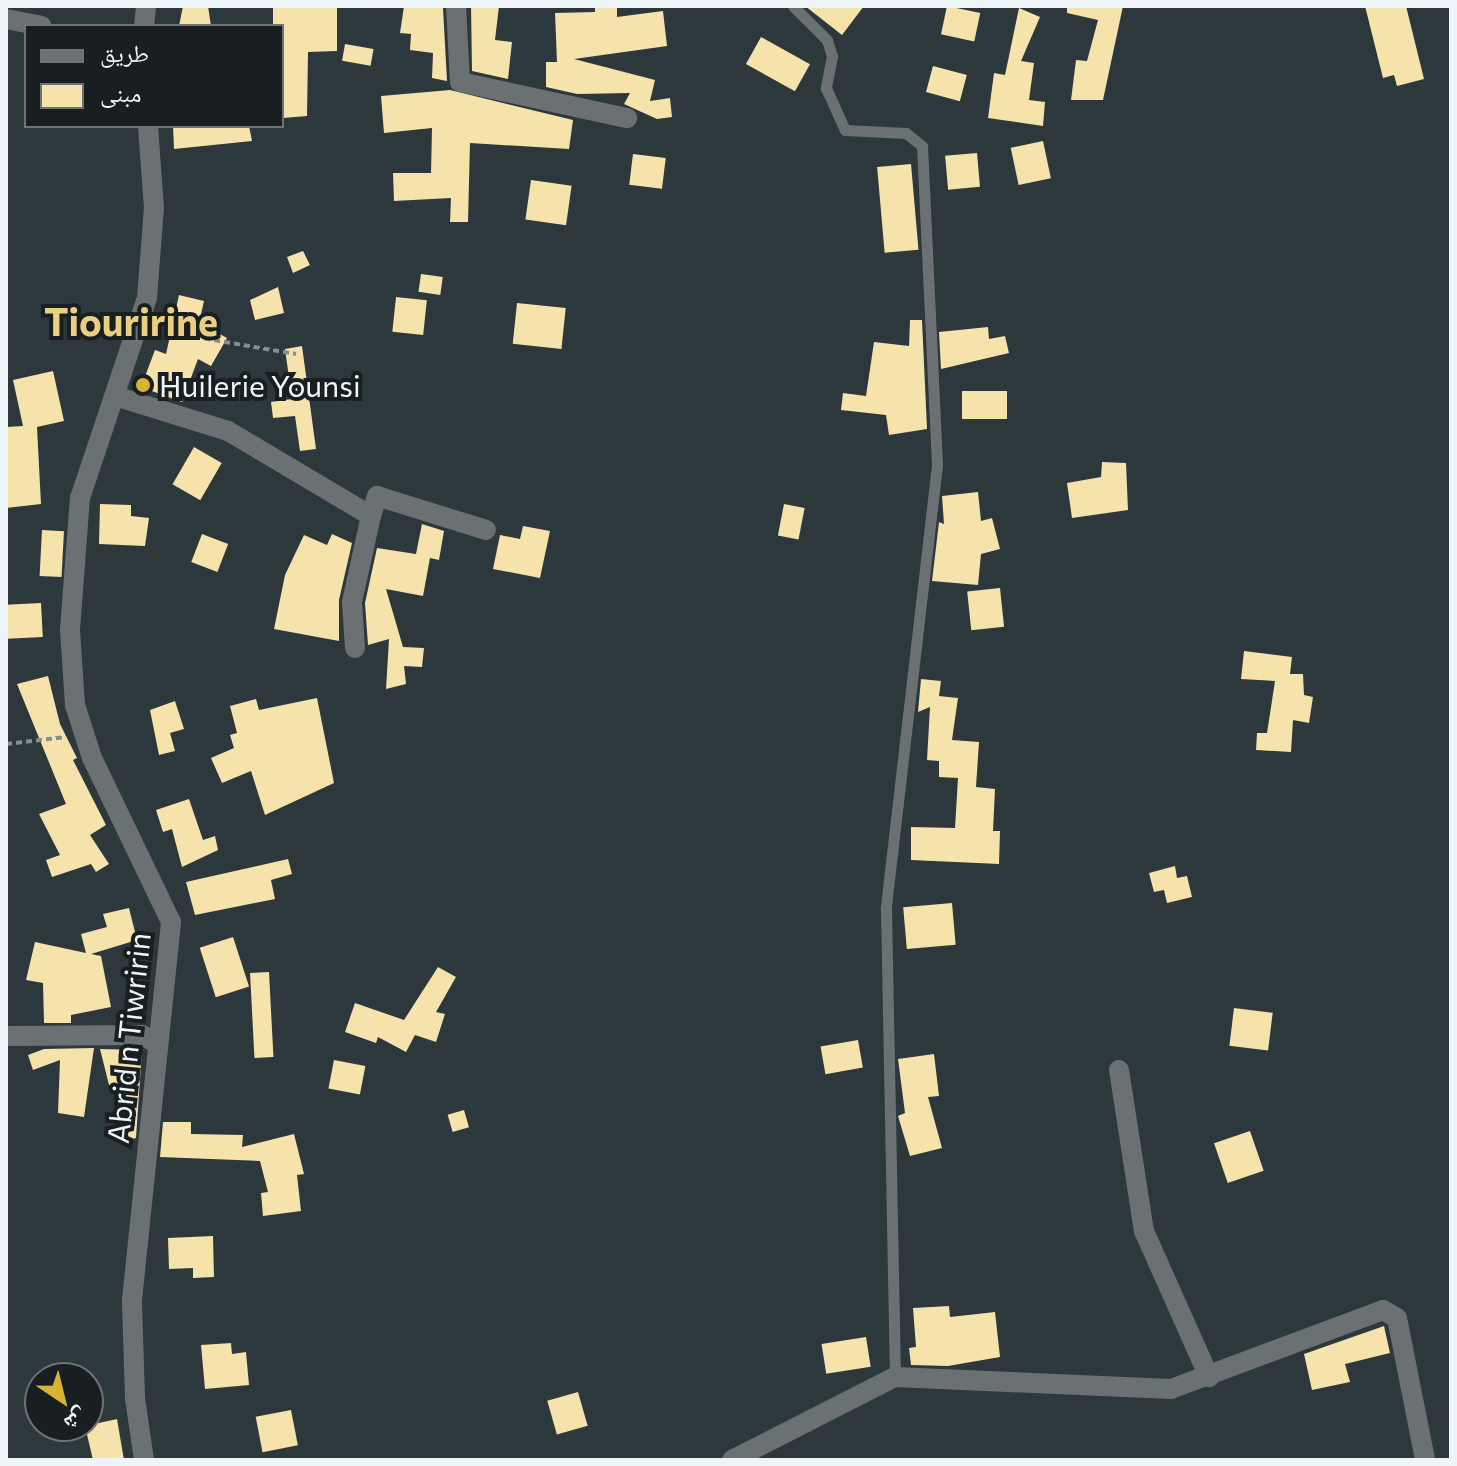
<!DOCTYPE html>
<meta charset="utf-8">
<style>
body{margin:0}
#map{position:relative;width:1457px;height:1466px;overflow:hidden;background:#2c383c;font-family:Commissioner,"Noto Naskh Arabic",sans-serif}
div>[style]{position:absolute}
.building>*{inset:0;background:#f6e2ab;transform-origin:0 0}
.path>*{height:4px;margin-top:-2px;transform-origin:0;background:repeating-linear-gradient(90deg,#858f92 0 6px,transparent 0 10px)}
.service>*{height:11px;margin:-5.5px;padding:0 5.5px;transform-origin:5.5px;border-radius:5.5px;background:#6b7173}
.minor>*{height:20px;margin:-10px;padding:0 10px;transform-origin:10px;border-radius:10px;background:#6b7173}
.tertiary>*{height:20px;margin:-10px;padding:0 10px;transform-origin:10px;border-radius:10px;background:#6b7173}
.dots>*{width:22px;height:22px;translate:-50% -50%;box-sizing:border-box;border:4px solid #191e20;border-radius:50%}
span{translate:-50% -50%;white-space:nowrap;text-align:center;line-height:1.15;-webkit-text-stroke:8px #191e20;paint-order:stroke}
.poi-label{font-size:30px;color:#edf5f8}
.left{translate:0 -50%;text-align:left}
.street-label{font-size:30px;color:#edf5f8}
.district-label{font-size:38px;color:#eace82;font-weight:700}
.frame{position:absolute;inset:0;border:8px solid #edf5f8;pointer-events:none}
.legend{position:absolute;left:24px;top:24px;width:260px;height:104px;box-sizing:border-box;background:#191e20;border:2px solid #6e7476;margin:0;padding:10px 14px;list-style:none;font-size:24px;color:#edf5f8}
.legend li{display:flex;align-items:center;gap:16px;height:40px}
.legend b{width:40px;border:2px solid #6e7476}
.north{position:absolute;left:24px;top:1362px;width:80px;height:80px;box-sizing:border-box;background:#191e20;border:2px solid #6e7476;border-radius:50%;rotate:145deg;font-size:22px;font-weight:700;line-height:32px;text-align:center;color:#edf5f8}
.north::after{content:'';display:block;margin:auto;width:28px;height:36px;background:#dab333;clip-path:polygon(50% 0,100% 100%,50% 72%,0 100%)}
</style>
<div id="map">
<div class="building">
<div style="clip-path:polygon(183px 6px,208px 6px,211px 26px,179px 26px)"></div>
<div style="clip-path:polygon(273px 6px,337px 6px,337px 51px,308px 52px,307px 116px,283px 118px,282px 26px,273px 26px)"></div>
<div style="clip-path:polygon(404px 6px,443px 8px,447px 81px,432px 78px,433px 53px,410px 50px,411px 34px,400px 33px)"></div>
<div style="clip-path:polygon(471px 6px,499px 6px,495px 40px,512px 42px,508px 79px,472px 71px)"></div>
<div style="clip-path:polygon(595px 6px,617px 6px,617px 17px,663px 11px,667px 46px,574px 59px,655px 80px,650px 101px,670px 98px,672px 117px,657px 119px,624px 104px,630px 93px,577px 94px,546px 87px,546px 62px,557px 62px,555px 13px,595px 12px)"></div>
<div style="clip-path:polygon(805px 6px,864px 6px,842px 35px)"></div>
<div style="left:947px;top:6px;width:34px;height:29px;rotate:12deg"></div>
<div style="clip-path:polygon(1067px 6px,1123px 6px,1103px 100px,1071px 100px,1076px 60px,1087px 61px,1098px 20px,1067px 13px)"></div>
<div style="clip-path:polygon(1365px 6px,1406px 6px,1424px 79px,1397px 86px,1394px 75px,1383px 78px)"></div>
<div style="clip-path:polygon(1019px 8px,1040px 17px,1021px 61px,1034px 63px,1029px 100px,1045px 102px,1043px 126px,988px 118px,994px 73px,1005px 75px)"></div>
<div style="left:761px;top:37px;width:56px;height:31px;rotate:29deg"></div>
<div style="left:345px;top:44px;width:29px;height:17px;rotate:10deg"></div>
<div style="left:933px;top:66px;width:35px;height:27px;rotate:15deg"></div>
<div style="clip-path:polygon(450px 90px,573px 120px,569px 149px,470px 143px,468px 222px,450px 222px,451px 198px,394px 201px,393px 173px,431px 173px,432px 128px,384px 133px,381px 96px)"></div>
<div style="clip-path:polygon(173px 126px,249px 126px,252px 141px,174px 149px)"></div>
<div style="left:1043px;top:141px;width:38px;height:33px;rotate:78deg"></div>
<div style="left:977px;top:153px;width:34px;height:32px;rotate:85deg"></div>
<div style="left:633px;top:154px;width:33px;height:31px;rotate:7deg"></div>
<div style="left:911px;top:164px;width:86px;height:34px;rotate:85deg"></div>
<div style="left:531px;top:180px;width:41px;height:40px;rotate:8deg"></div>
<div style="clip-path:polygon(303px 251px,310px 265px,293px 273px,287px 257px)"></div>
<div style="left:421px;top:274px;width:22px;height:18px;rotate:8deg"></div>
<div style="clip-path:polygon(278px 287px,284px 313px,255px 320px,250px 300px)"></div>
<div style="clip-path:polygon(179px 295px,204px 301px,199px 323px,227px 338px,211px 366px,198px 359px,182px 402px,141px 387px,155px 350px,166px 354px)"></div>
<div style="left:396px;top:297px;width:31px;height:35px;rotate:6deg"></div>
<div style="left:517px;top:303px;width:49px;height:41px;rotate:6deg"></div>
<div style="clip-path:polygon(910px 320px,922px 320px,927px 429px,889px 435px,886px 415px,841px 410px,843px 393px,866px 396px,874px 342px,909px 346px)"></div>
<div style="clip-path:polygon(988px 327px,989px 339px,1005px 336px,1009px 353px,941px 369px,939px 332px)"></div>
<div style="clip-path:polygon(302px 346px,316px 449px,300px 451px,295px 416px,273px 418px,271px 402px,292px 399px,285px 349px)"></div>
<div style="clip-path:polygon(53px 371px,64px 421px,37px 427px,41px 504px,6px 508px,6px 427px,23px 426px,13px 380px)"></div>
<div style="left:1007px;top:391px;width:28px;height:45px;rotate:90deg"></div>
<div style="left:194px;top:447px;width:32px;height:43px;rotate:30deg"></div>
<div style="clip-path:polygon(1102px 462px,1126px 463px,1128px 510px,1072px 518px,1067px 483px,1101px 477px)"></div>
<div style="clip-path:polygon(978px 492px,981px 521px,992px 518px,1000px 549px,981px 554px,978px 585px,932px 581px,939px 522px,944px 524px,942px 496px)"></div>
<div style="clip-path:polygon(100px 504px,131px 505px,131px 516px,149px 518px,145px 546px,99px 544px)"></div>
<div style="left:784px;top:504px;width:21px;height:32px;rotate:11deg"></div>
<div style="clip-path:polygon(422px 524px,444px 531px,439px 560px,430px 558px,423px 596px,386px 589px,403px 647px,424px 648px,422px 667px,404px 666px,406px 684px,386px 689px,389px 639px,368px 645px,365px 603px,377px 548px,416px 554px)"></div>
<div style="clip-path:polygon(523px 526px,550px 531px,540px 578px,493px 569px,500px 535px,520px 539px)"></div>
<div style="left:42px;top:530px;width:22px;height:46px;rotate:3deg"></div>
<div style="left:202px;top:534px;width:28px;height:30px;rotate:21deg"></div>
<div style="clip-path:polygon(332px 534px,352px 543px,339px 600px,339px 641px,274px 629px,285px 575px,304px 535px,327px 545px)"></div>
<div style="left:1000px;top:588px;width:39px;height:33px;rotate:84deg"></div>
<div style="left:41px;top:603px;width:34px;height:35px;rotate:87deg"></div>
<div style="clip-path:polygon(1244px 651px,1292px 657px,1290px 674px,1303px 674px,1304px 695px,1313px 697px,1309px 723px,1293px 720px,1291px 752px,1256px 750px,1257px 733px,1267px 733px,1275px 681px,1241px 679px)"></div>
<div style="clip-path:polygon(48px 676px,60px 724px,77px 758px,73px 760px,106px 825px,90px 835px,109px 864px,96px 872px,91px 864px,52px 877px,46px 860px,60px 855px,39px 814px,66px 804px,17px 684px)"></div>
<div style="clip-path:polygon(921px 679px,941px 681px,939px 696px,958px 698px,952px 740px,979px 742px,976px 787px,995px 789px,993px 831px,1000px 831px,999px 864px,911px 860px,911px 827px,955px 828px,958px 778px,939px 777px,939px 761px,927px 760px,930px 707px,918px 712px)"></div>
<div style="clip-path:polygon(317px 698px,334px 783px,265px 815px,251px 771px,222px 783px,211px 758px,234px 748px,230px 735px,237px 733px,230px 706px,256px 699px,259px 710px)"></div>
<div style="clip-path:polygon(175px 701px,184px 729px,170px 733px,175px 751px,159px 755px,150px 710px)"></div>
<div style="clip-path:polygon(189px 799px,203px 840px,215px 836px,218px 850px,182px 867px,172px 829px,163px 832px,156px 810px)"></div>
<div style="clip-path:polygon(288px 859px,292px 874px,271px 880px,275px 899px,195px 915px,186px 882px)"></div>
<div style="clip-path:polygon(1175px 866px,1177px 878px,1187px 876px,1192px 897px,1167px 903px,1164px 890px,1154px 892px,1149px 873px)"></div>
<div style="left:952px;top:903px;width:42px;height:49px;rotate:85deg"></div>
<div style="clip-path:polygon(129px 908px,137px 940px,91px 954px,101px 956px,111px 1007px,71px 1015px,71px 1023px,44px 1023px,43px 983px,26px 980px,35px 942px,86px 953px,81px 934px,107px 927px,103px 914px)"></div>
<div style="left:233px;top:937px;width:52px;height:35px;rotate:72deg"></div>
<div style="clip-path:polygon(438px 967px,456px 977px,436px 1012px,445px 1014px,436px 1042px,415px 1035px,406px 1052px,378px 1037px,376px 1043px,345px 1032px,355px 1003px,404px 1020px)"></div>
<div style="left:269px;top:972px;width:85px;height:19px;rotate:87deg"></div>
<div style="left:1234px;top:1008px;width:39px;height:38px;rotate:7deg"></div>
<div style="left:858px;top:1040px;width:28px;height:38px;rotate:80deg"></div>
<div style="clip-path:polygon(94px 1048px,84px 1117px,58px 1113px,60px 1060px,33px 1070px,28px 1055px,44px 1049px)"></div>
<div style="clip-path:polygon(100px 1049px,142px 1050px,136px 1138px,124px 1141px,118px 1120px,126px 1118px,126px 1086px,109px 1085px)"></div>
<div style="clip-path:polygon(934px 1054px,939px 1096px,928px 1097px,942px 1148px,910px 1156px,898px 1116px,905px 1113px,898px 1059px)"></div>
<div style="left:334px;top:1060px;width:32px;height:29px;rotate:11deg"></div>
<div style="left:464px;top:1110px;width:18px;height:17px;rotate:74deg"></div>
<div style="clip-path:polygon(163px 1122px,191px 1122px,191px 1134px,243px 1135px,242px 1147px,294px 1134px,304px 1174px,297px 1175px,301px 1211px,263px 1216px,261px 1193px,268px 1192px,260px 1161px,160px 1157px)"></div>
<div style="left:1250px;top:1131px;width:42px;height:38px;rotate:71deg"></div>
<div style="clip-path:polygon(213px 1236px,214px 1277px,193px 1278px,193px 1268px,169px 1269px,168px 1238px)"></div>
<div style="clip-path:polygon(949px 1306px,950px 1317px,995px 1312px,1000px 1357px,948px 1366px,911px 1365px,909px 1348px,916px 1347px,913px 1308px)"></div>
<div style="clip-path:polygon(1384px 1326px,1390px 1353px,1345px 1364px,1350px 1382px,1312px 1390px,1304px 1354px)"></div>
<div style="left:866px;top:1337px;width:30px;height:45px;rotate:81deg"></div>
<div style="clip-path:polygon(231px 1343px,232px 1354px,246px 1352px,249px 1385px,205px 1389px,201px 1345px)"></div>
<div style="left:578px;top:1392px;width:35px;height:32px;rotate:74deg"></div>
<div style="left:291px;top:1410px;width:36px;height:36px;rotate:79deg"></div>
<div style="clip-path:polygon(117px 1419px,124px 1460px,93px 1460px,85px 1426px)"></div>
</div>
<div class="path">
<div style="left:155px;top:330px;width:143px;rotate:9.7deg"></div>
<div style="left:6px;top:744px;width:60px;rotate:-6.7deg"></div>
</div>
<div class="service">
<div style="left:793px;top:6px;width:48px;rotate:45deg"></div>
<div style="left:827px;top:40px;width:17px;rotate:73deg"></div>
<div style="left:832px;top:56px;width:33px;rotate:101deg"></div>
<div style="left:826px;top:88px;width:46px;rotate:65.7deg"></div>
<div style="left:845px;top:130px;width:61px;rotate:2.8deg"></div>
<div style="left:906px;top:133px;width:21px;rotate:39deg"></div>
<div style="left:922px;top:146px;width:319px;rotate:87.3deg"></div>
<div style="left:937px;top:465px;width:447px;rotate:96.6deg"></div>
<div style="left:886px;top:909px;width:468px;rotate:88.9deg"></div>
</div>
<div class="minor">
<div style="left:456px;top:6px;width:76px;rotate:87deg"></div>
<div style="left:460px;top:82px;width:171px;rotate:12.2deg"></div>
<div style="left:6px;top:19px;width:36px;rotate:11deg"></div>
<div style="left:115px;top:396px;width:118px;rotate:17.2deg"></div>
<div style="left:228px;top:431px;width:166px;rotate:30.7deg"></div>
<div style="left:371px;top:516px;width:88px;rotate:102.5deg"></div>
<div style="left:352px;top:602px;width:46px;rotate:86.3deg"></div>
<div style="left:371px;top:516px;width:21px;rotate:-73deg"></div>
<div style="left:377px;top:496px;width:114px;rotate:17.3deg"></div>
<div style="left:6px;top:1036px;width:136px;rotate:-0.4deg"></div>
<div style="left:142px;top:1035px;width:16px;rotate:30deg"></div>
<div style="left:1119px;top:1070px;width:163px;rotate:81.2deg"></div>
<div style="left:1144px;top:1231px;width:160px;rotate:66deg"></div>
<div style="left:732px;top:1460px;width:183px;rotate:-27deg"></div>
<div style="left:895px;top:1377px;width:276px;rotate:2.5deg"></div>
<div style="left:1171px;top:1389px;width:226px;rotate:-20.4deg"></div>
<div style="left:1383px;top:1310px;width:16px;rotate:30deg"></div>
<div style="left:1397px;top:1318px;width:145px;rotate:78.8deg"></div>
</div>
<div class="tertiary">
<div style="left:144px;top:26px;width:20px;rotate:-84deg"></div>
<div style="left:144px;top:1460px;width:63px;rotate:-98.3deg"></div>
<div style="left:135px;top:1398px;width:98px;rotate:-91.8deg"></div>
<div style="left:132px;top:1300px;width:380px;rotate:-84.1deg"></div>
<div style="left:171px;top:922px;width:182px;rotate:-115.7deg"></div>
<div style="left:92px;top:758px;width:56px;rotate:-107.8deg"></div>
<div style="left:75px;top:705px;width:75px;rotate:-93.8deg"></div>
<div style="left:70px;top:630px;width:132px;rotate:-85.7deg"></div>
<div style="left:80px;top:498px;width:211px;rotate:-71.5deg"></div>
<div style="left:147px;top:298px;width:90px;rotate:-85.6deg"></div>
<div style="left:154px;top:208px;width:82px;rotate:-94.2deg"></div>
</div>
<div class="dots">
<div style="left:143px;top:385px;background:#dab333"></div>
</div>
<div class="poi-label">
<span class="left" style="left:159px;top:385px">Huilerie Younsi</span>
</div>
<div class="street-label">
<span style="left:128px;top:1038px;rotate:-84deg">Abrid n Tiwririn</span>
</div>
<div class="district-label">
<span style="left:131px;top:321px">Tiouririne</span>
</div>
<div class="frame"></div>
<ul class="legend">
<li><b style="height:10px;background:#6b7173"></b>طريق</li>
<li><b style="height:22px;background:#f6e2ab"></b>مبنى</li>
</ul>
<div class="north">ش</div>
</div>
